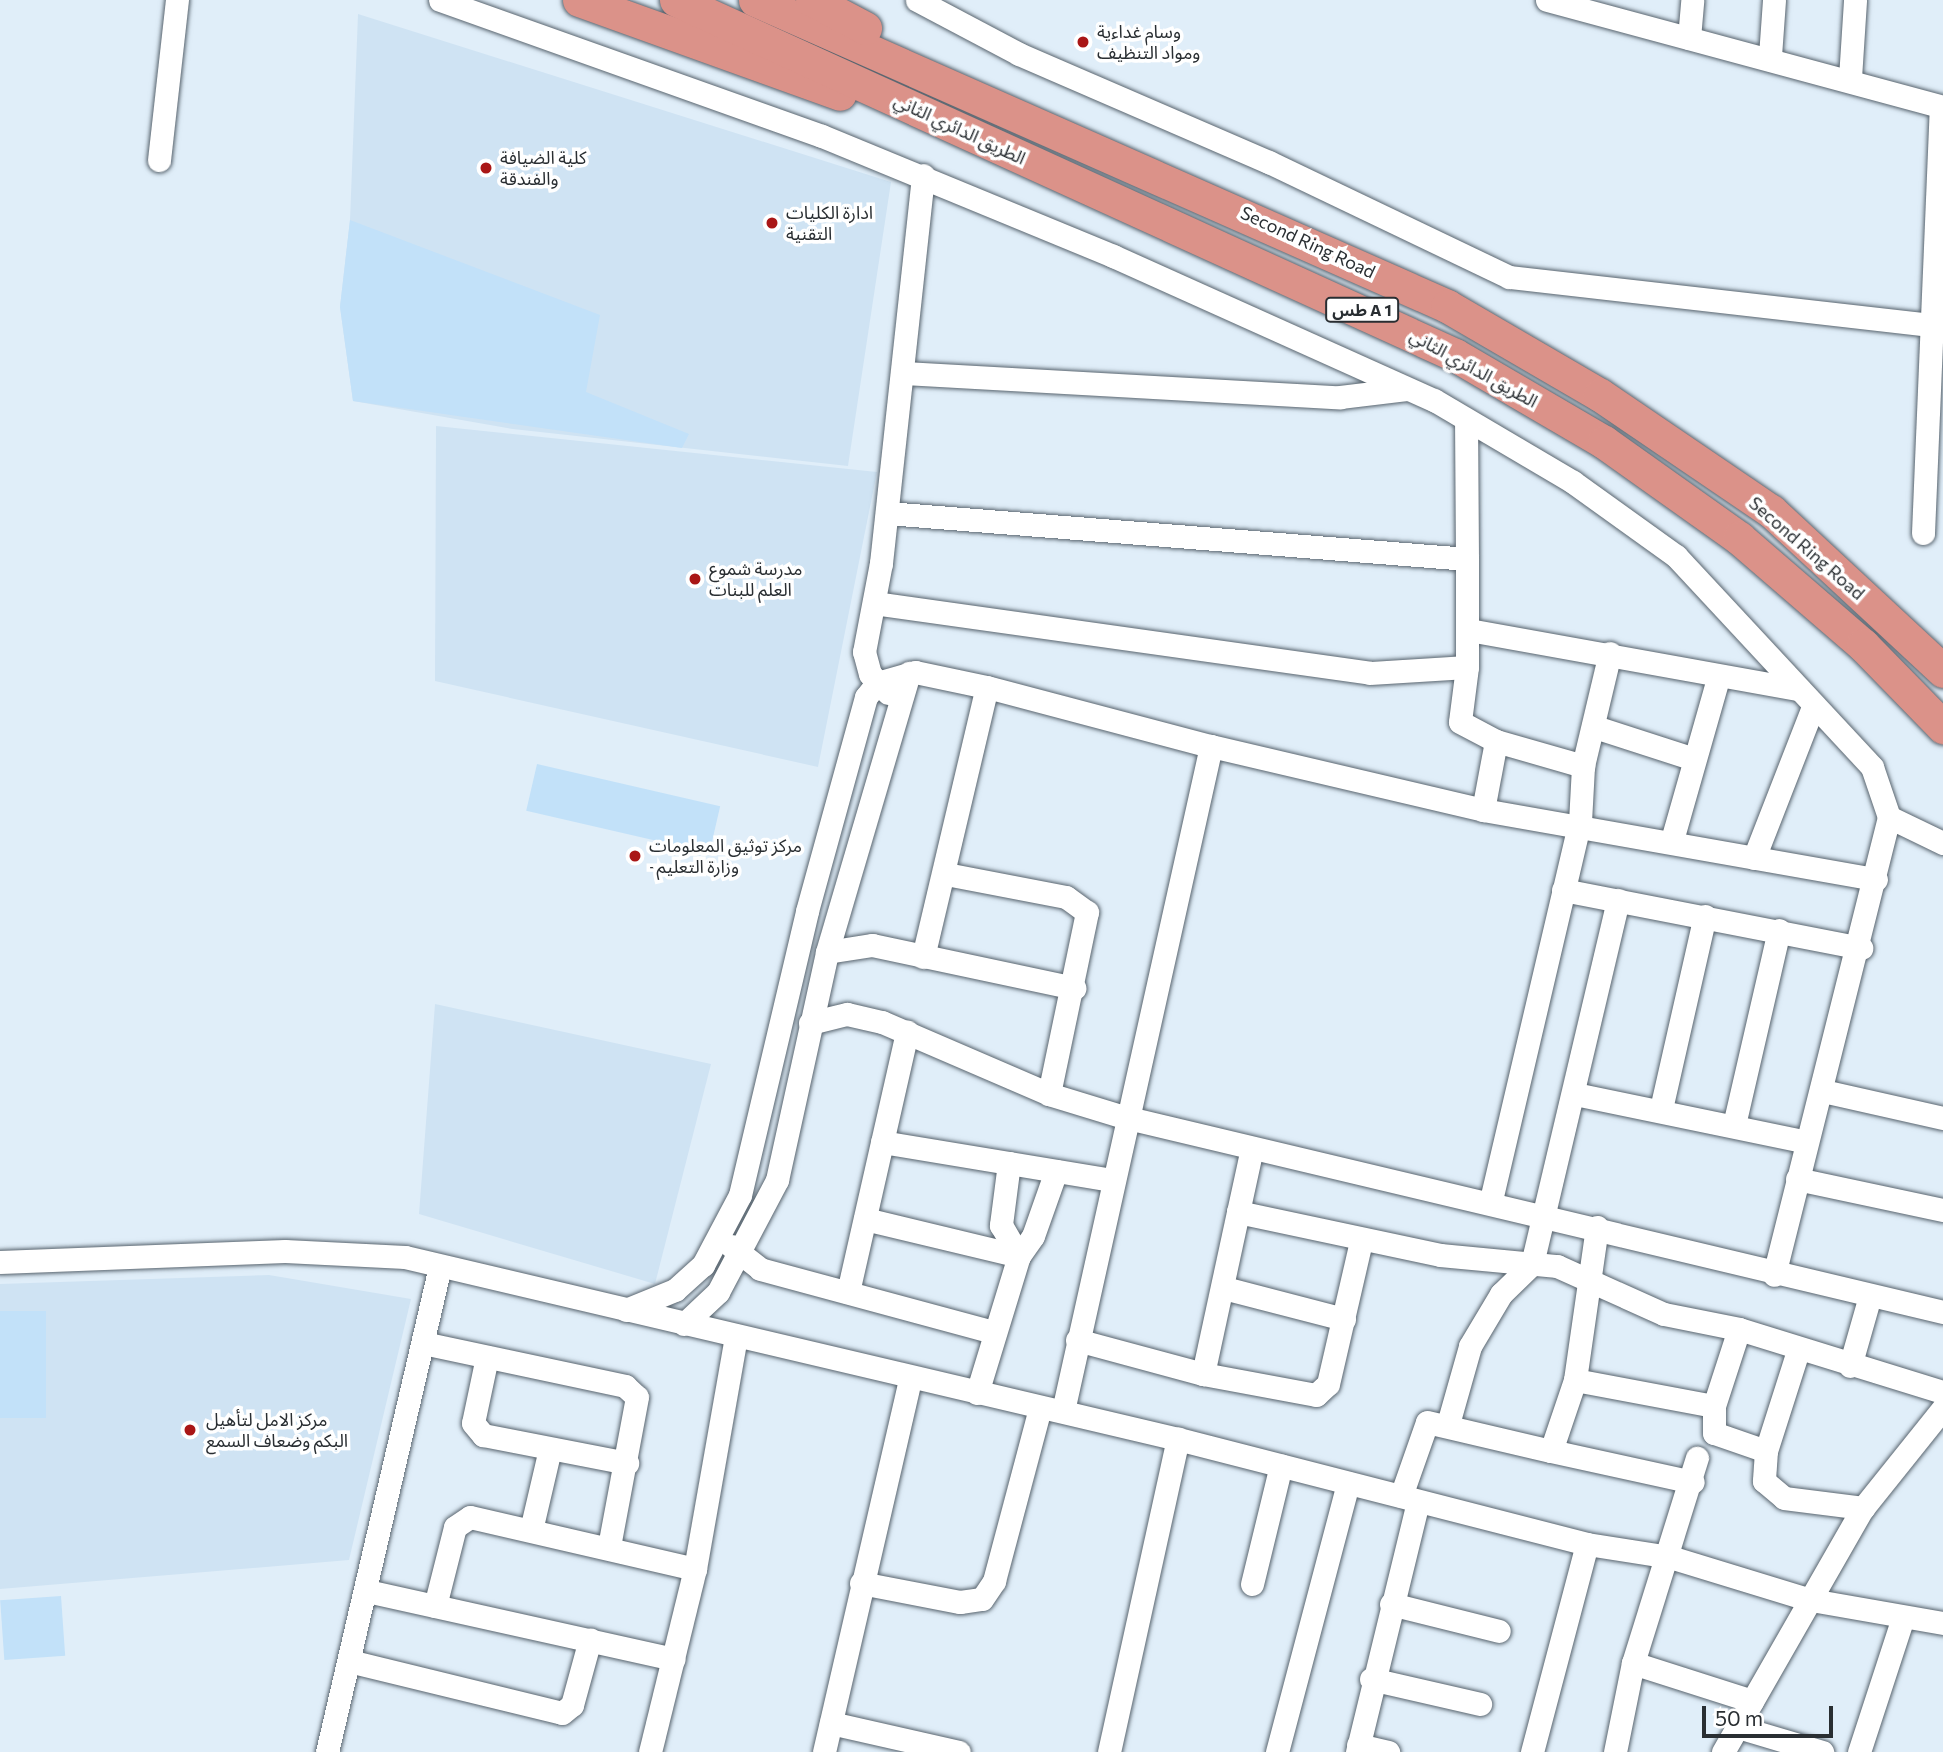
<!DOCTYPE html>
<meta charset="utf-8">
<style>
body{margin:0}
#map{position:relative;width:1943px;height:1752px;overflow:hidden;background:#e0eef9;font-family:Commissioner,"Noto Sans Arabic",sans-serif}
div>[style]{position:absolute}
.built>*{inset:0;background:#cfe3f3}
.green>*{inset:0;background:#c2e1f9;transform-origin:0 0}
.roads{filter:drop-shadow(0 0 2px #58646e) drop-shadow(0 0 2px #58646e)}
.minor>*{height:23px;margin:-11.5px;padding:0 11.5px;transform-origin:11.5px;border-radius:11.5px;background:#fff}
.highway>*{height:33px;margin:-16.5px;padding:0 16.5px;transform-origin:16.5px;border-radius:16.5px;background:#db9289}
.dots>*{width:19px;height:19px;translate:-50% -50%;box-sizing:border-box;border:4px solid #fff;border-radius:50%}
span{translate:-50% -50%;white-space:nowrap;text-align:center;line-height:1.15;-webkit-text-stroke:7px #fff;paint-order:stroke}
.shield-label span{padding:2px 5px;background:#fff;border:2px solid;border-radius:5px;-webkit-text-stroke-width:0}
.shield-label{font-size:16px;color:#292e32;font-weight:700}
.poi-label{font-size:18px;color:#292e32}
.left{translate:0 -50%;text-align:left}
.street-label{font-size:18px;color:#292e32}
.scale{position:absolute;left:1702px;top:1706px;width:131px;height:32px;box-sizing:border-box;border:4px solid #292e32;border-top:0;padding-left:9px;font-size:21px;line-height:24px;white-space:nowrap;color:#292e32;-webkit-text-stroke:5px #fff;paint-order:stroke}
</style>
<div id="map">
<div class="built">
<div style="clip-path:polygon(358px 14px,891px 182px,848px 466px,513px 429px,353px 401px,340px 307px,350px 220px)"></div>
<div style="clip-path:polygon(436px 426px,877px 472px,818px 767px,435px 681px)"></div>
<div style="clip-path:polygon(435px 1004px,711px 1064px,655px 1284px,419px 1214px)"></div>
<div style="clip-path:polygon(269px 1275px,411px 1299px,349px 1560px,0 1589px,0 1284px)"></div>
</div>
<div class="green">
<div style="clip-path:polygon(350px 220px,600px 315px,586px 392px,689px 434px,682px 448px,353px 401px,340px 307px)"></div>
<div style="left:537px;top:764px;width:188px;height:48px;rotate:13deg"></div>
<div style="left:0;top:1311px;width:46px;height:107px"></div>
<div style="left:61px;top:1596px;width:60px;height:61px;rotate:86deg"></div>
</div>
<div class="roads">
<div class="minor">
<div style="left:440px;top:0;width:405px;rotate:19.6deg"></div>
<div style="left:822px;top:136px;width:315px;rotate:22.4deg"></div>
<div style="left:1113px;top:256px;width:352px;rotate:24.2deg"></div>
<div style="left:1434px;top:400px;width:161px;rotate:30.5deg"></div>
<div style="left:1573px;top:482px;width:127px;rotate:35.7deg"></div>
<div style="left:1676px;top:556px;width:288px;rotate:47.1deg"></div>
<div style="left:1872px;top:767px;width:53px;rotate:71.2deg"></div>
<div style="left:1889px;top:817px;width:472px;rotate:104.1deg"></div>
<div style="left:917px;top:0;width:115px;rotate:27.9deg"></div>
<div style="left:1019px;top:54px;width:272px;rotate:23.4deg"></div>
<div style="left:1269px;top:162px;width:266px;rotate:25.6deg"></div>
<div style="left:1509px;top:277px;width:424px;rotate:6.5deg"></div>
<div style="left:1547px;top:0;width:410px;rotate:15.1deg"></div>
<div style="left:1689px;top:38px;width:38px;rotate:-85deg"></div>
<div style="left:1770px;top:56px;width:56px;rotate:-85.9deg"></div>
<div style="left:1850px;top:78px;width:78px;rotate:-86.3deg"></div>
<div style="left:159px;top:160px;width:161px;rotate:-83.6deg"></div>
<div style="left:904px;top:373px;width:437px;rotate:3.2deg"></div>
<div style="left:1340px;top:397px;width:67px;rotate:-6.8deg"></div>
<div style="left:887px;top:513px;width:582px;rotate:4.53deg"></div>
<div style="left:1467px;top:559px;width:139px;rotate:-90.4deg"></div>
<div style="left:1923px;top:533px;width:426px;rotate:-87.6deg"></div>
<div style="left:1467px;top:559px;width:108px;rotate:90deg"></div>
<div style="left:1467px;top:667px;width:55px;rotate:97.3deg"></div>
<div style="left:1460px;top:722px;width:41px;rotate:27.8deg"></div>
<div style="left:1496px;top:741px;width:91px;rotate:16deg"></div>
<div style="left:874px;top:603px;width:500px;rotate:8deg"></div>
<div style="left:1369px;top:673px;width:98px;rotate:-3.5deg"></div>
<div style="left:1469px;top:630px;width:333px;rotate:10.2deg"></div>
<div style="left:888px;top:693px;width:26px;rotate:-133deg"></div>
<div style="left:870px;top:674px;width:23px;rotate:-105deg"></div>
<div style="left:864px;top:652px;width:91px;rotate:-79.2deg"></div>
<div style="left:881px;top:563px;width:390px;rotate:-83.8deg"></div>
<div style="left:1595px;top:727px;width:104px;rotate:17.9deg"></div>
<div style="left:1211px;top:746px;width:279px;rotate:13.2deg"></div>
<div style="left:1483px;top:810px;width:399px;rotate:10deg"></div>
<div style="left:1483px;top:810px;width:70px;rotate:-79.3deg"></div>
<div style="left:1889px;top:817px;width:60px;rotate:25.7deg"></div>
<div style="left:1672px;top:840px;width:167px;rotate:-74.1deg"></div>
<div style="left:1754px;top:858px;width:162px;rotate:-68.7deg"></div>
<div style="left:946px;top:874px;width:122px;rotate:10.9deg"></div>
<div style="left:1066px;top:897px;width:26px;rotate:36deg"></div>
<div style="left:1087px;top:912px;width:186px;rotate:101.8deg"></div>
<div style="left:1563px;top:890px;width:304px;rotate:11deg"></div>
<div style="left:827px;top:952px;width:46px;rotate:-8.8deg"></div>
<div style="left:872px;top:945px;width:207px;rotate:12deg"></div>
<div style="left:923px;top:957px;width:277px;rotate:-76.7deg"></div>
<div style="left:810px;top:1023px;width:38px;rotate:-14deg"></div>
<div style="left:847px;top:1014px;width:36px;rotate:13deg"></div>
<div style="left:882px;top:1022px;width:182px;rotate:23.3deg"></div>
<div style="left:1049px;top:1094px;width:78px;rotate:17deg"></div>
<div style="left:1124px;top:1117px;width:842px;rotate:13.39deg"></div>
<div style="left:1823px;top:1091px;width:123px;rotate:12.7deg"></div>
<div style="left:1575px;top:1094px;width:236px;rotate:11.7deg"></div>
<div style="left:1661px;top:1109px;width:198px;rotate:-77.2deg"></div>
<div style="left:1734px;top:1125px;width:200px;rotate:-77deg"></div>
<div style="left:882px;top:1142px;width:232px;rotate:9.4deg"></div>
<div style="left:1252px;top:1148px;width:66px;rotate:102.3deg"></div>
<div style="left:1238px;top:1212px;width:207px;rotate:12deg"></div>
<div style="left:1440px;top:1255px;width:118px;rotate:5.4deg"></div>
<div style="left:1557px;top:1266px;width:117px;rotate:24.2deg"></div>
<div style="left:1664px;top:1314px;width:76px;rotate:11.3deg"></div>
<div style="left:1739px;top:1329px;width:214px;rotate:17.2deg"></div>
<div style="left:1009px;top:1163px;width:63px;rotate:97.4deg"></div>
<div style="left:1001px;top:1225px;width:36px;rotate:60deg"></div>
<div style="left:1797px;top:1179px;width:149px;rotate:12deg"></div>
<div style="left:1491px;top:1200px;width:388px;rotate:-76.8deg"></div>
<div style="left:1580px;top:822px;width:56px;rotate:-86.9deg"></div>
<div style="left:1583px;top:766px;width:116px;rotate:-76.6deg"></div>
<div style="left:865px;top:1219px;width:158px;rotate:13.5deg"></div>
<div style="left:1597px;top:1227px;width:155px;rotate:98.2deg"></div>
<div style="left:1575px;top:1380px;width:75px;rotate:108.7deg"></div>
<div style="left:1551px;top:1451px;width:145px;rotate:12.3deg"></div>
<div style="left:731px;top:1246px;width:37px;rotate:38deg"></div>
<div style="left:760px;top:1269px;width:242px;rotate:15.1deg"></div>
<div style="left:0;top:1262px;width:285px;rotate:-2.2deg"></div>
<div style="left:285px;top:1251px;width:120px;rotate:2.9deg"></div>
<div style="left:405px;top:1257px;width:794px;rotate:13.25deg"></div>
<div style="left:1178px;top:1439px;width:422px;rotate:14.4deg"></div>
<div style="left:1587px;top:1544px;width:84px;rotate:8.9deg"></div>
<div style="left:1670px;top:1557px;width:147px;rotate:17deg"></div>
<div style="left:1811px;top:1600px;width:134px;rotate:9.9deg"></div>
<div style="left:1224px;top:1288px;width:124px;rotate:14.5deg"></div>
<div style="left:848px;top:1292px;width:267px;rotate:-77.2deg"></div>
<div style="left:626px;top:1310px;width:53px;rotate:-22.2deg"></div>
<div style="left:675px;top:1290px;width:38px;rotate:-42deg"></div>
<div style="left:703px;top:1265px;width:79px;rotate:-62.1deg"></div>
<div style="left:740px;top:1195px;width:292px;rotate:-76.7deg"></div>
<div style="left:807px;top:911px;width:222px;rotate:-74.6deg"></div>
<div style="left:866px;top:697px;width:18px;rotate:-52deg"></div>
<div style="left:877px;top:683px;width:40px;rotate:-16deg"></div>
<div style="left:915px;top:672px;width:74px;rotate:11.8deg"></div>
<div style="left:987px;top:687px;width:232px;rotate:14.8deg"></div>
<div style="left:1211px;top:746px;width:681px;rotate:102.55deg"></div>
<div style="left:684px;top:1324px;width:47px;rotate:-43.3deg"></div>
<div style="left:718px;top:1292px;width:127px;rotate:-62.2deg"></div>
<div style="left:777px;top:1180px;width:233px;rotate:-77.6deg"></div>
<div style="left:827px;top:952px;width:291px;rotate:-73.6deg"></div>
<div style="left:1739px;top:1329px;width:81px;rotate:108deg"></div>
<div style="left:1714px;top:1406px;width:27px;rotate:90deg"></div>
<div style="left:1714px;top:1433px;width:55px;rotate:19.1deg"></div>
<div style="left:1766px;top:1451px;width:30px;rotate:94deg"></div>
<div style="left:1764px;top:1481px;width:26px;rotate:40deg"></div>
<div style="left:1784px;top:1498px;width:80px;rotate:7.2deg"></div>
<div style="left:1077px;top:1340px;width:131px;rotate:15.1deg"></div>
<div style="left:1203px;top:1374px;width:115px;rotate:10.5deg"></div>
<div style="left:1316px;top:1395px;width:16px;rotate:-43deg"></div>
<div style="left:1328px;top:1384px;width:147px;rotate:-77deg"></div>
<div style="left:423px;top:1343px;width:207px;rotate:12deg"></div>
<div style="left:625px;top:1386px;width:16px;rotate:43deg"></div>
<div style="left:637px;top:1397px;width:153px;rotate:100.6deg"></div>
<div style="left:487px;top:1357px;width:67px;rotate:102deg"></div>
<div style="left:473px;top:1423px;width:16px;rotate:50deg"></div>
<div style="left:483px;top:1435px;width:147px;rotate:11deg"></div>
<div style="left:1850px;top:1366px;width:73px;rotate:-74.1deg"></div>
<div style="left:1203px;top:1374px;width:166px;rotate:-77.8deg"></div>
<div style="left:1575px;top:1380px;width:141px;rotate:10.6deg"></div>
<div style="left:977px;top:1393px;width:143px;rotate:-73deg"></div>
<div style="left:1019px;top:1256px;width:24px;rotate:-55deg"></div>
<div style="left:1033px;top:1236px;width:69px;rotate:-70.5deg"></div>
<div style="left:1448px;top:1424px;width:81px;rotate:-74.2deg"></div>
<div style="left:1470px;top:1346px;width:61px;rotate:-59.2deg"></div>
<div style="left:1501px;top:1294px;width:43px;rotate:-44.1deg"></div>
<div style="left:1532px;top:1264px;width:374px;rotate:-76.7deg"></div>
<div style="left:1766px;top:1451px;width:105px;rotate:-72.3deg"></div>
<div style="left:1401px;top:1496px;width:78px;rotate:-70.6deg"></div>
<div style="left:1427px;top:1422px;width:127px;rotate:13.2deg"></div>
<div style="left:531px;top:1530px;width:83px;rotate:-76.8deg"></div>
<div style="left:861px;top:1583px;width:101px;rotate:10.9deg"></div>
<div style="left:960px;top:1602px;width:22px;rotate:-8deg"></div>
<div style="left:982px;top:1599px;width:22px;rotate:-56deg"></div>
<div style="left:994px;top:1581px;width:179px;rotate:-75.1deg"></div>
<div style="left:1252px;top:1584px;width:122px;rotate:-76.3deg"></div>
<div style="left:367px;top:1591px;width:314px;rotate:12.5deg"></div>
<div style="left:1391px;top:1604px;width:111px;rotate:14deg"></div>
<div style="left:435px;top:1606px;width:81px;rotate:-75.8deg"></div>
<div style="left:455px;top:1527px;width:18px;rotate:-34deg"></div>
<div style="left:470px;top:1517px;width:231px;rotate:13deg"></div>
<div style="left:349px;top:1661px;width:219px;rotate:13.7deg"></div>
<div style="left:562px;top:1713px;width:13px;rotate:-39deg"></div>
<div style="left:572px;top:1705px;width:68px;rotate:-74.7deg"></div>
<div style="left:1633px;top:1663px;width:125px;rotate:17.7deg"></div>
<div style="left:1371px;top:1679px;width:112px;rotate:12.9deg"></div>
<div style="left:831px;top:1723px;width:131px;rotate:12.8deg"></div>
<div style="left:1738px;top:1727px;width:88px;rotate:16.6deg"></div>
<div style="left:1358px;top:1745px;width:31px;rotate:13deg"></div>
<div style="left:327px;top:1752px;width:498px;rotate:-76.9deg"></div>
<div style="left:650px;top:1752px;width:188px;rotate:-76.2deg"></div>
<div style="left:695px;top:1569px;width:237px;rotate:-80deg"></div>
<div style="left:824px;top:1752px;width:382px;rotate:-77deg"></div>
<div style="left:1109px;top:1752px;width:321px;rotate:-77.6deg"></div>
<div style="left:1277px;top:1752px;width:278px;rotate:-75.2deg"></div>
<div style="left:1357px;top:1752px;width:258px;rotate:-76.3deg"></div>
<div style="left:1532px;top:1752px;width:215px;rotate:-75.2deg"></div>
<div style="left:1615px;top:1752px;width:91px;rotate:-78.6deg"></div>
<div style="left:1633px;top:1663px;width:215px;rotate:-72.7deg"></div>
<div style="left:1723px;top:1752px;width:281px;rotate:-60.2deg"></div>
<div style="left:1863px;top:1508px;width:128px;rotate:-51.3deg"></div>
<div style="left:1859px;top:1752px;width:142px;rotate:-71.9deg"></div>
</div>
<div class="highway">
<div style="left:579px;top:0;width:277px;rotate:19.8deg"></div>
<div style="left:676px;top:0;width:856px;rotate:24.5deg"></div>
<div style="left:1455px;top:355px;width:173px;rotate:30.3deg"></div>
<div style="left:1604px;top:442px;width:166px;rotate:35.4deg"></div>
<div style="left:1739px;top:538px;width:164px;rotate:40.8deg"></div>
<div style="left:1863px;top:645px;width:115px;rotate:45.7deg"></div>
<div style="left:755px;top:0;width:757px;rotate:23.85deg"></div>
<div style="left:1447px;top:306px;width:177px;rotate:30.2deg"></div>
<div style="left:1600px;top:395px;width:207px;rotate:34.2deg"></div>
<div style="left:1771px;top:511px;width:235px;rotate:42.9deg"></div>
<div style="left:812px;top:0;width:60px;rotate:27.8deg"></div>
</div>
</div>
<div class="dots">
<div style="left:1083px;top:42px;background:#a91616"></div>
<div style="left:486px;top:168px;background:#a91616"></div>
<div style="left:772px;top:223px;background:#a91616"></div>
<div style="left:695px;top:579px;background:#a91616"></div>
<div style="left:635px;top:856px;background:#a91616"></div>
<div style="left:190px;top:1430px;background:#a91616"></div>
</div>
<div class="shield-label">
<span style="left:1362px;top:310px">طس A 1</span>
</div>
<div class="poi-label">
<span class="left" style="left:1097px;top:42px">وسام غداءية<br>ومواد التنظيف</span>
<span class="left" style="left:500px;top:168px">كلية الضيافة<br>والفندقة</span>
<span class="left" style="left:786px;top:223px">ادارة الكليات<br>التقنية</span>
<span class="left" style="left:709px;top:579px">مدرسة شموع<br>العلم للبنات</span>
<span class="left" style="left:649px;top:856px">مركز توثيق المعلومات<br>-وزارة التعليم</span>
<span class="left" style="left:206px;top:1430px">مركز الامل لتأهيل<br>البكم وضعاف السمع</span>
</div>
<div class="street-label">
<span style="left:960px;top:129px;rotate:25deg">الطريق الدائري الثاني</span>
<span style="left:1308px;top:242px;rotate:25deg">Second Ring Road</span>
<span style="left:1474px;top:368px;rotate:29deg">الطريق الدائري الثاني</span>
<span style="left:1807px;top:548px;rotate:41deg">Second Ring Road</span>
</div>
<div class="scale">50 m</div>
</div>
